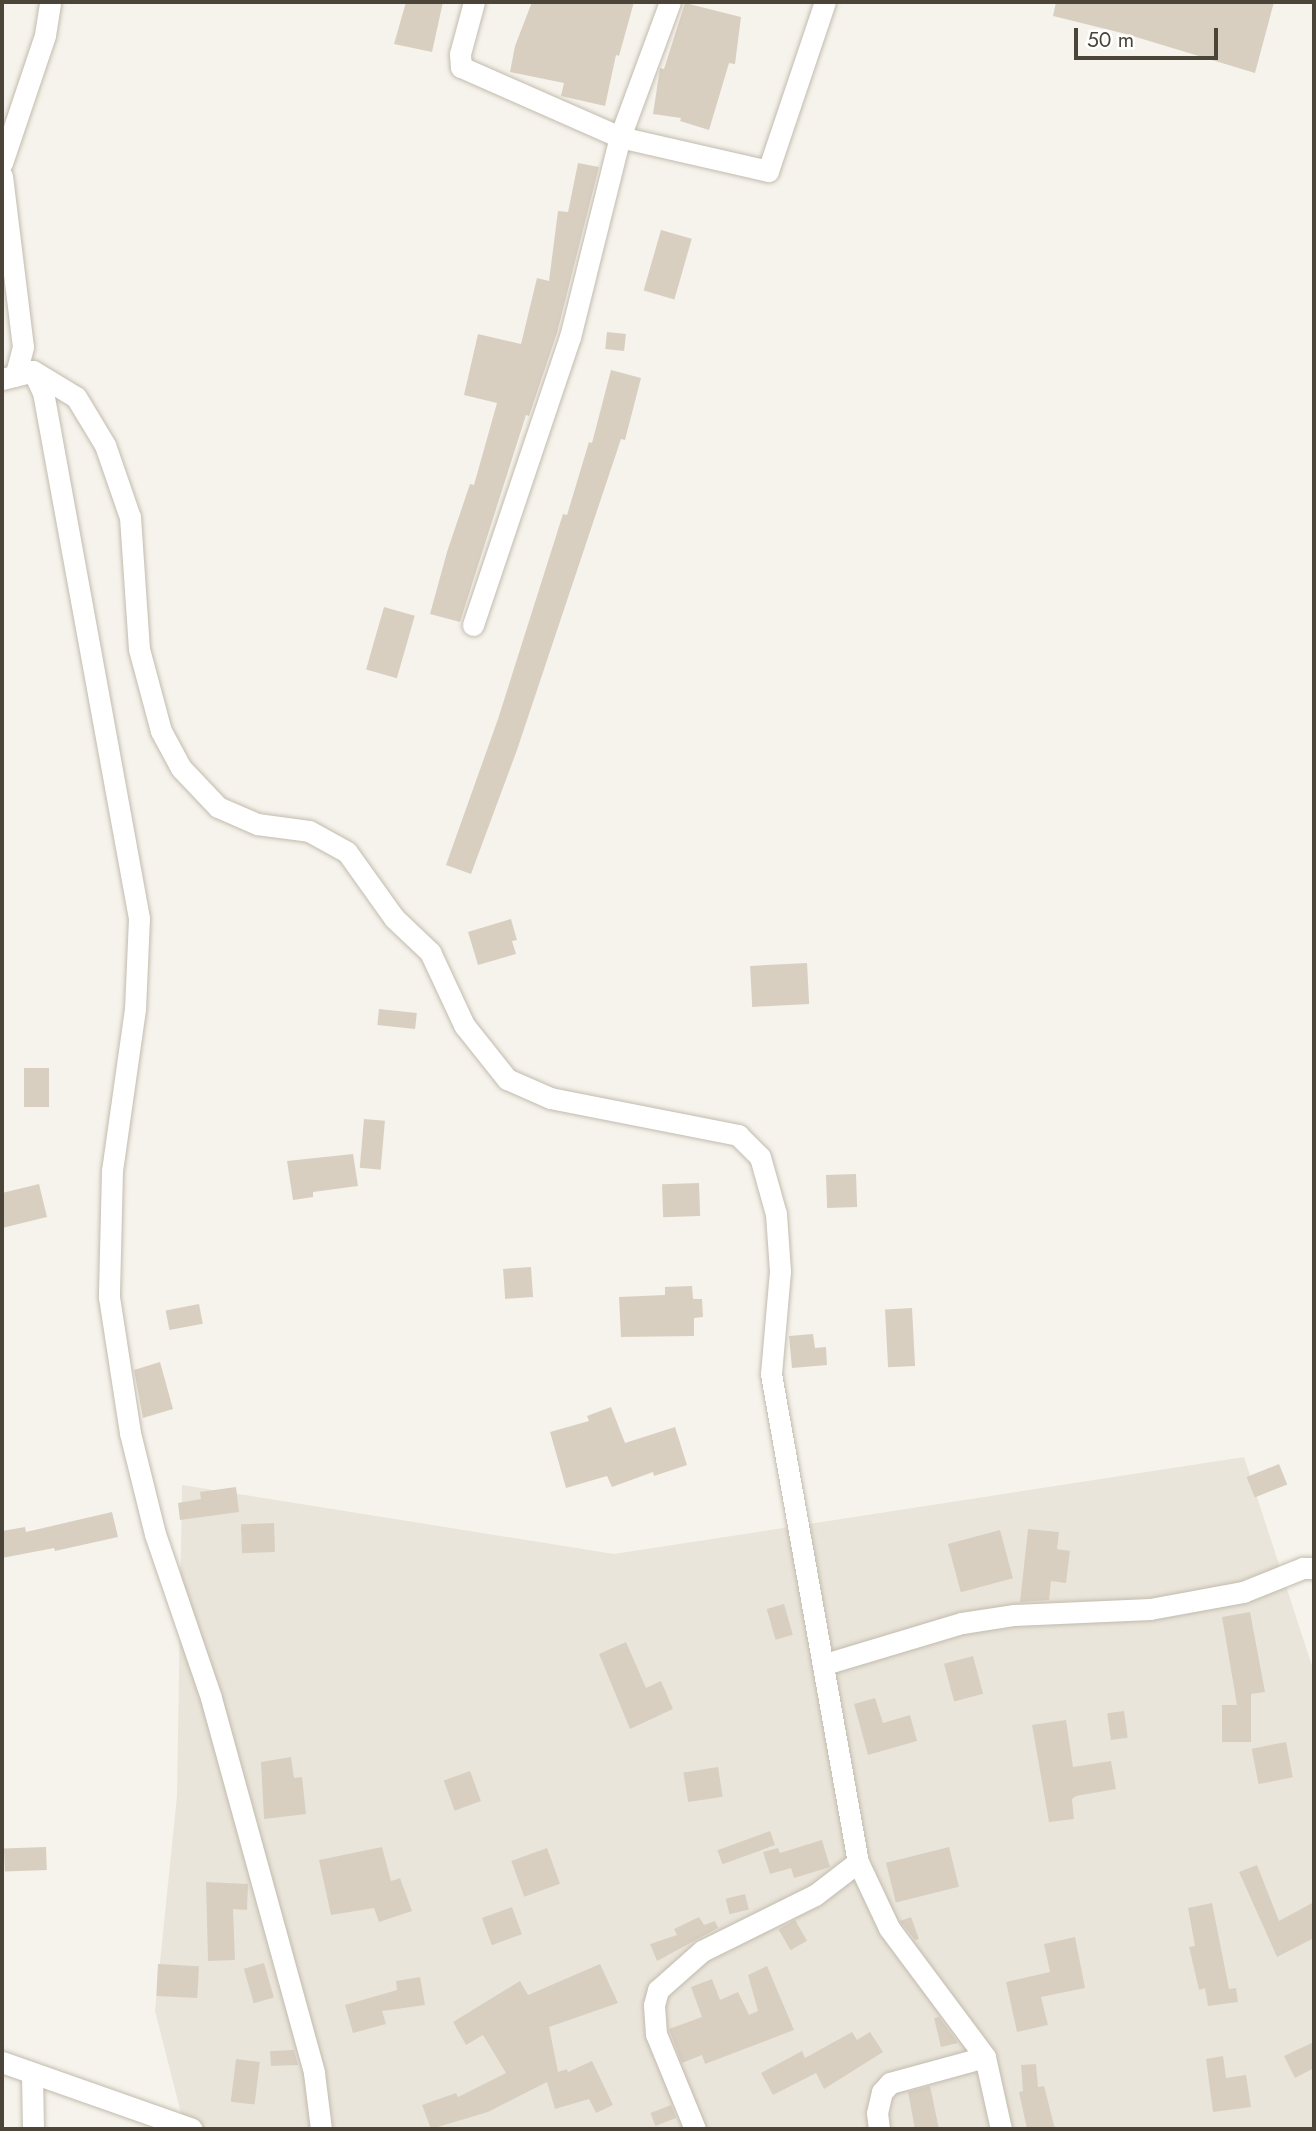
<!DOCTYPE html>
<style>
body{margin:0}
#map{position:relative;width:1316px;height:2131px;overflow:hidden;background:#f6f3ec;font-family:Jost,sans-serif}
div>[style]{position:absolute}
.residential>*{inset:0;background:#eae5da}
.building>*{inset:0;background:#d8cfc1;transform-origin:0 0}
.roads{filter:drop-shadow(0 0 2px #c2bbae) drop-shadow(0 0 2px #c2bbae)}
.minor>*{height:21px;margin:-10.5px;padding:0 10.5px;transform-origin:10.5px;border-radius:10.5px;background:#fff}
span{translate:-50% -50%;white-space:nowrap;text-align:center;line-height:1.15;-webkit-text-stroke:7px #fff;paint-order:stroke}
.frame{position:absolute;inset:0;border:4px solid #4b4439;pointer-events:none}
.scale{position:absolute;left:1074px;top:28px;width:144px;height:32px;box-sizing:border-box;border:4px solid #4b4439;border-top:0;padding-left:9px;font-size:21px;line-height:24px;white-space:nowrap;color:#4b4439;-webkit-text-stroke:5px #fff;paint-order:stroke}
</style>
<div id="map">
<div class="residential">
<div style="clip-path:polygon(1244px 1457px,1314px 1672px,1314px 2129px,185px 2129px,155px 2011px,177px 1796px,182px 1485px,614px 1554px)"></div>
</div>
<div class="building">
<div style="clip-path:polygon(406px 2px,443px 2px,432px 52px,394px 44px)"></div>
<div style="clip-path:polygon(532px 2px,634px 2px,619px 56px,616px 55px,605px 106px,561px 96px,564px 83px,510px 72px,515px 46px)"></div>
<div style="clip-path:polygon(1056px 2px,1274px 2px,1255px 73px,1126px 34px,1053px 16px)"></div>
<div style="clip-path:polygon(685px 3px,741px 17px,735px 64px,729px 63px,709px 130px,680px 121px,681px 118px,653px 114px,660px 68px,664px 69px)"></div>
<div style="clip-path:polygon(578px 163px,599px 167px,557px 333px,529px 416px,526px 415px,460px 622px,430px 614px,447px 552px,470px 484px,474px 485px,497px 403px,464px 395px,478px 334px,521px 344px,537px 278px,549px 281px,558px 211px,568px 212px)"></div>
<div style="left:661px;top:230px;width:32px;height:63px;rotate:16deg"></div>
<div style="left:607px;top:332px;width:19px;height:17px;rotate:6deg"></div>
<div style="clip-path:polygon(611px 370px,641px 378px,625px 440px,621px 439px,517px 750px,471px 874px,446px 865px,498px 719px,563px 514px,567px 515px,589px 442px,592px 443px)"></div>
<div style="left:384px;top:607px;width:32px;height:65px;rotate:16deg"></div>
<div style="clip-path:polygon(511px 919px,517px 940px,512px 941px,516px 954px,478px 965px,468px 932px)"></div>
<div style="left:807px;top:963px;width:41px;height:57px;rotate:87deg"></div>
<div style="left:379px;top:1009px;width:38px;height:16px;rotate:6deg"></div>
<div style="left:24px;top:1068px;width:25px;height:39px"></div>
<div style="left:364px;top:1119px;width:21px;height:49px;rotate:5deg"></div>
<div style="clip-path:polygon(353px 1154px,358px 1186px,313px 1192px,313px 1197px,293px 1200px,287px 1161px)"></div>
<div style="left:856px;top:1174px;width:33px;height:30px;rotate:88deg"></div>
<div style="left:699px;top:1183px;width:33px;height:37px;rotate:88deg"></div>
<div style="clip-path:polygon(39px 1184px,47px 1217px,2px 1228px,2px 1193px)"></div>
<div style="left:531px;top:1267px;width:30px;height:28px;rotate:86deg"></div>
<div style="clip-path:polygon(692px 1286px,693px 1299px,702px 1299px,703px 1317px,694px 1318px,694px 1336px,621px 1337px,619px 1297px,665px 1295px,665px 1287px)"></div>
<div style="left:199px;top:1304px;width:20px;height:34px;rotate:79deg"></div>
<div style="left:912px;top:1308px;width:58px;height:27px;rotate:87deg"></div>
<div style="clip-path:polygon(813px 1334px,815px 1348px,826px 1347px,827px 1365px,792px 1368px,789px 1336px)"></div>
<div style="clip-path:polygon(160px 1362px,173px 1409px,143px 1418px,134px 1370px)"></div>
<div style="clip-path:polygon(611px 1407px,625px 1443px,675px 1427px,687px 1465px,654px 1476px,653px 1472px,612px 1487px,607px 1476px,566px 1488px,550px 1432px,589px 1421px,587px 1416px)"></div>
<div style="left:1279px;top:1464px;width:22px;height:35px;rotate:68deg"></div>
<div style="clip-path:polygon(236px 1487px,239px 1512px,180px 1520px,178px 1503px,201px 1499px,200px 1492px)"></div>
<div style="clip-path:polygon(112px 1512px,118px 1537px,55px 1551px,54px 1548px,2px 1558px,2px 1531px,25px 1527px,26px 1532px)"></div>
<div style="left:274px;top:1523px;width:29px;height:33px;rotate:88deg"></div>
<div style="clip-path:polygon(1028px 1529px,1059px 1532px,1057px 1549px,1070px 1551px,1066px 1583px,1051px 1581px,1049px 1600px,1020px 1602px)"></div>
<div style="left:1000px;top:1530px;width:50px;height:54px;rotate:75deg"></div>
<div style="left:784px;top:1604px;width:32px;height:18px;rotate:74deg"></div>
<div style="clip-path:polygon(1250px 1612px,1265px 1692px,1251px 1694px,1251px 1742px,1222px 1742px,1222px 1705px,1237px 1705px,1222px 1617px)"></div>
<div style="clip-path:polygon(626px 1642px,646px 1688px,661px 1681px,673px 1709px,630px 1729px,599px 1654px)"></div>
<div style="left:973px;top:1656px;width:39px;height:30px;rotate:75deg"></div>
<div style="clip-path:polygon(875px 1698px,883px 1723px,910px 1715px,917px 1741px,868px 1755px,854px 1704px)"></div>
<div style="left:1124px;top:1711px;width:27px;height:17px;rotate:82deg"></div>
<div style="clip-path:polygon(1066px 1720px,1073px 1767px,1111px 1761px,1116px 1789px,1076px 1796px,1072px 1799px,1074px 1819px,1049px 1822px,1032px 1725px)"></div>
<div style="left:1286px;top:1742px;width:36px;height:35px;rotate:79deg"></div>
<div style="clip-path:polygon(291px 1757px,294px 1778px,302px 1777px,306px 1814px,264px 1819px,261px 1762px)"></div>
<div style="left:718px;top:1767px;width:30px;height:35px;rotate:81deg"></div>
<div style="left:470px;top:1771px;width:32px;height:28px;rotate:70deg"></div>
<div style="left:770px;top:1831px;width:15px;height:56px;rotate:70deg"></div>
<div style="clip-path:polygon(822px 1840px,830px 1867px,794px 1878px,791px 1868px,770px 1874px,763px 1852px,778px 1848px,780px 1853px)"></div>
<div style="left:46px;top:1847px;width:23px;height:42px;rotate:88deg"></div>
<div style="clip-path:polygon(382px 1847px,391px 1881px,400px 1878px,412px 1911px,379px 1922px,374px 1908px,331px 1915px,319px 1860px)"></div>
<div style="left:949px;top:1847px;width:41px;height:65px;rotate:76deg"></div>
<div style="left:547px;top:1848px;width:38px;height:38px;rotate:70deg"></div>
<div style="clip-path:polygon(1257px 1865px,1279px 1921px,1314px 1902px,1314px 1938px,1277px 1957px,1239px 1872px)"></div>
<div style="clip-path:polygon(206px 1882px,248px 1884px,247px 1910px,233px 1909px,235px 1960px,208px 1961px)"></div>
<div style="left:745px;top:1894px;width:16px;height:20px;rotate:76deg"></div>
<div style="clip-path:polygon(1212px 1903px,1229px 1989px,1236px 1988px,1238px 2002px,1208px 2006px,1205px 1988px,1199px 1990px,1189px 1947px,1195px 1946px,1188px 1908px)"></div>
<div style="left:512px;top:1907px;width:29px;height:32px;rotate:70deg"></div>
<div style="clip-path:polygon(699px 1917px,704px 1925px,715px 1921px,718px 1928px,657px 1961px,650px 1944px,677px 1935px,674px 1929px)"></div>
<div style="clip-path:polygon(911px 1917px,919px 1939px,915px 1940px,900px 1921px)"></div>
<div style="left:795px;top:1920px;width:24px;height:19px;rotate:60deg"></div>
<div style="clip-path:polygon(1075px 1937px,1085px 1988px,1041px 1997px,1048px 2025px,1017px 2032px,1006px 1982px,1050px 1972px,1044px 1944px)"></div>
<div style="left:264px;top:1963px;width:36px;height:21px;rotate:74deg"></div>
<div style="left:158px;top:1964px;width:41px;height:32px;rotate:3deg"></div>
<div style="clip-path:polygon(600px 1964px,618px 2003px,549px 2027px,558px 2072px,567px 2069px,568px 2072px,592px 2061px,613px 2105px,596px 2113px,589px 2099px,555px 2109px,547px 2082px,488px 2112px,431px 2129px,422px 2105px,456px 2093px,458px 2097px,506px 2073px,483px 2035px,466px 2045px,453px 2022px,520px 1981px,528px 1995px)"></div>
<div style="clip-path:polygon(767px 1966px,794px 2030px,705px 2064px,702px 2055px,682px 2063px,669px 2029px,702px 2017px,691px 1987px,712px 1979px,720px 2000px,738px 1992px,749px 2015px,758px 2011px,748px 1975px)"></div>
<div style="clip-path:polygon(420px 1977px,425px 2005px,382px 2011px,386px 2024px,353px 2033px,345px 2005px,397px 1990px,396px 1981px)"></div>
<div style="clip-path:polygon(939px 2017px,958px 2043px,941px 2047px,934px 2018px)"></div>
<div style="clip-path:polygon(852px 2032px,857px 2040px,870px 2032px,883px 2052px,824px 2089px,816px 2073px,773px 2095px,761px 2073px,802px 2051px,805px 2058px)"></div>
<div style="clip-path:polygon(1314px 2042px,1314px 2068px,1295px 2078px,1284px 2056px)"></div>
<div style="clip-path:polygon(294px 2050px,298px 2065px,271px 2066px,270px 2051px)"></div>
<div style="clip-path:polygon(1223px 2056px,1226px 2078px,1246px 2075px,1251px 2107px,1213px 2112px,1206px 2059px)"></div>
<div style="left:236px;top:2059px;width:24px;height:43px;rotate:7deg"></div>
<div style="clip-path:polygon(1036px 2064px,1038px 2087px,1044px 2086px,1055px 2129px,1027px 2129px,1019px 2092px,1023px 2091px,1021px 2065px)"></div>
<div style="clip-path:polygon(930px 2086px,939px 2129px,915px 2129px,908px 2092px)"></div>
<div style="left:671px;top:2105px;width:14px;height:22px;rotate:69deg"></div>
</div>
<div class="roads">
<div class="minor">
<div style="left:474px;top:2px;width:54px;rotate:105.1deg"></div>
<div style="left:460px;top:54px;width:13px;rotate:86deg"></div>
<div style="left:461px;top:67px;width:174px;rotate:23.8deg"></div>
<div style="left:620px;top:137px;width:152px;rotate:12.9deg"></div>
<div style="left:768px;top:171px;width:178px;rotate:-71.4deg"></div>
<div style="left:2px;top:163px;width:135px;rotate:-71.4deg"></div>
<div style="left:45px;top:35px;width:33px;rotate:-81deg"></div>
<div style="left:2px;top:176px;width:172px;rotate:83deg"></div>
<div style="left:23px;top:347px;width:30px;rotate:105deg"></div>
<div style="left:33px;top:371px;width:50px;rotate:31.2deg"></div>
<div style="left:76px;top:397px;width:56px;rotate:58.9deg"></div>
<div style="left:105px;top:445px;width:76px;rotate:70.9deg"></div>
<div style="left:130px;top:517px;width:132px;rotate:86.1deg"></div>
<div style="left:139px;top:649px;width:85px;rotate:75deg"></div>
<div style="left:161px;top:731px;width:42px;rotate:61.6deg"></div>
<div style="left:181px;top:768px;width:54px;rotate:46.5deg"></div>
<div style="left:218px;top:807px;width:43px;rotate:23.6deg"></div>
<div style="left:257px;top:824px;width:52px;rotate:7.7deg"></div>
<div style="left:309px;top:831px;width:43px;rotate:28.9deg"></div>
<div style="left:347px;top:852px;width:81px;rotate:54.5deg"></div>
<div style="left:394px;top:918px;width:50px;rotate:43.4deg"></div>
<div style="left:430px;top:952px;width:81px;rotate:65deg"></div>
<div style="left:464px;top:1025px;width:69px;rotate:51.5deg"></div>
<div style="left:507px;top:1079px;width:47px;rotate:23.8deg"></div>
<div style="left:550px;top:1098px;width:192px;rotate:11.1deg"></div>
<div style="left:738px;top:1135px;width:31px;rotate:45deg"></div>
<div style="left:760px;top:1157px;width:59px;rotate:74.3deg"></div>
<div style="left:776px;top:1214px;width:57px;rotate:86deg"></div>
<div style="left:780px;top:1271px;width:103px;rotate:95deg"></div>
<div style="left:771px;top:1374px;width:496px;rotate:79.9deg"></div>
<div style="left:858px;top:1862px;width:73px;rotate:64.8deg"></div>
<div style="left:889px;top:1928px;width:161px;rotate:53.3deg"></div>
<div style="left:985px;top:2057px;width:74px;rotate:77.5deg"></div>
<div style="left:2px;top:379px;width:32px;rotate:-14deg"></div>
<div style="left:33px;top:371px;width:23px;rotate:65deg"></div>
<div style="left:43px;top:392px;width:535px;rotate:79.66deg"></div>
<div style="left:139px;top:918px;width:91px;rotate:92.5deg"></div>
<div style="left:135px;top:1009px;width:163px;rotate:98.1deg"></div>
<div style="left:112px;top:1170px;width:127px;rotate:91.4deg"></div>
<div style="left:109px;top:1297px;width:138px;rotate:81.2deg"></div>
<div style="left:130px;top:1433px;width:104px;rotate:76.1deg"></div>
<div style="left:155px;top:1534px;width:173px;rotate:71.1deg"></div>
<div style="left:211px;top:1698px;width:389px;rotate:74.6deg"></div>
<div style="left:314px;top:2073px;width:56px;rotate:82.9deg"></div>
<div style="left:473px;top:625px;width:304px;rotate:-71.4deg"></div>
<div style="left:570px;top:337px;width:206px;rotate:-76deg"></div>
<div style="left:620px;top:137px;width:144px;rotate:-69.7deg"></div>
<div style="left:825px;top:1664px;width:143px;rotate:-16.7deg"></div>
<div style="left:962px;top:1623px;width:53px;rotate:-8.7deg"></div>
<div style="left:1014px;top:1615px;width:136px;rotate:-2.5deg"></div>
<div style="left:1150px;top:1609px;width:95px;rotate:-10.4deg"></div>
<div style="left:1243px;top:1592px;width:65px;rotate:-21.8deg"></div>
<div style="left:1303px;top:1568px;width:11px"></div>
<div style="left:2px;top:2062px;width:201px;rotate:19.4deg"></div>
<div style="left:32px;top:2075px;width:54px;rotate:88.9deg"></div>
<div style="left:695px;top:2129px;width:103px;rotate:-112.3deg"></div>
<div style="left:656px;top:2034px;width:29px;rotate:-94deg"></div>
<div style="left:654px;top:2005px;width:16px;rotate:-75deg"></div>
<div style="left:658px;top:1990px;width:59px;rotate:-41.6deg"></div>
<div style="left:702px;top:1951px;width:126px;rotate:-26.4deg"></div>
<div style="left:815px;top:1895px;width:54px;rotate:-37.5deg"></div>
<div style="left:879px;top:2129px;width:16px;rotate:-97deg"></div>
<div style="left:877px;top:2113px;width:22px;rotate:-77deg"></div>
<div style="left:882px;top:2092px;width:12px;rotate:-48deg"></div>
<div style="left:890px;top:2083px;width:98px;rotate:-15.3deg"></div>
</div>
</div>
<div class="frame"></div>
<div class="scale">50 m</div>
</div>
